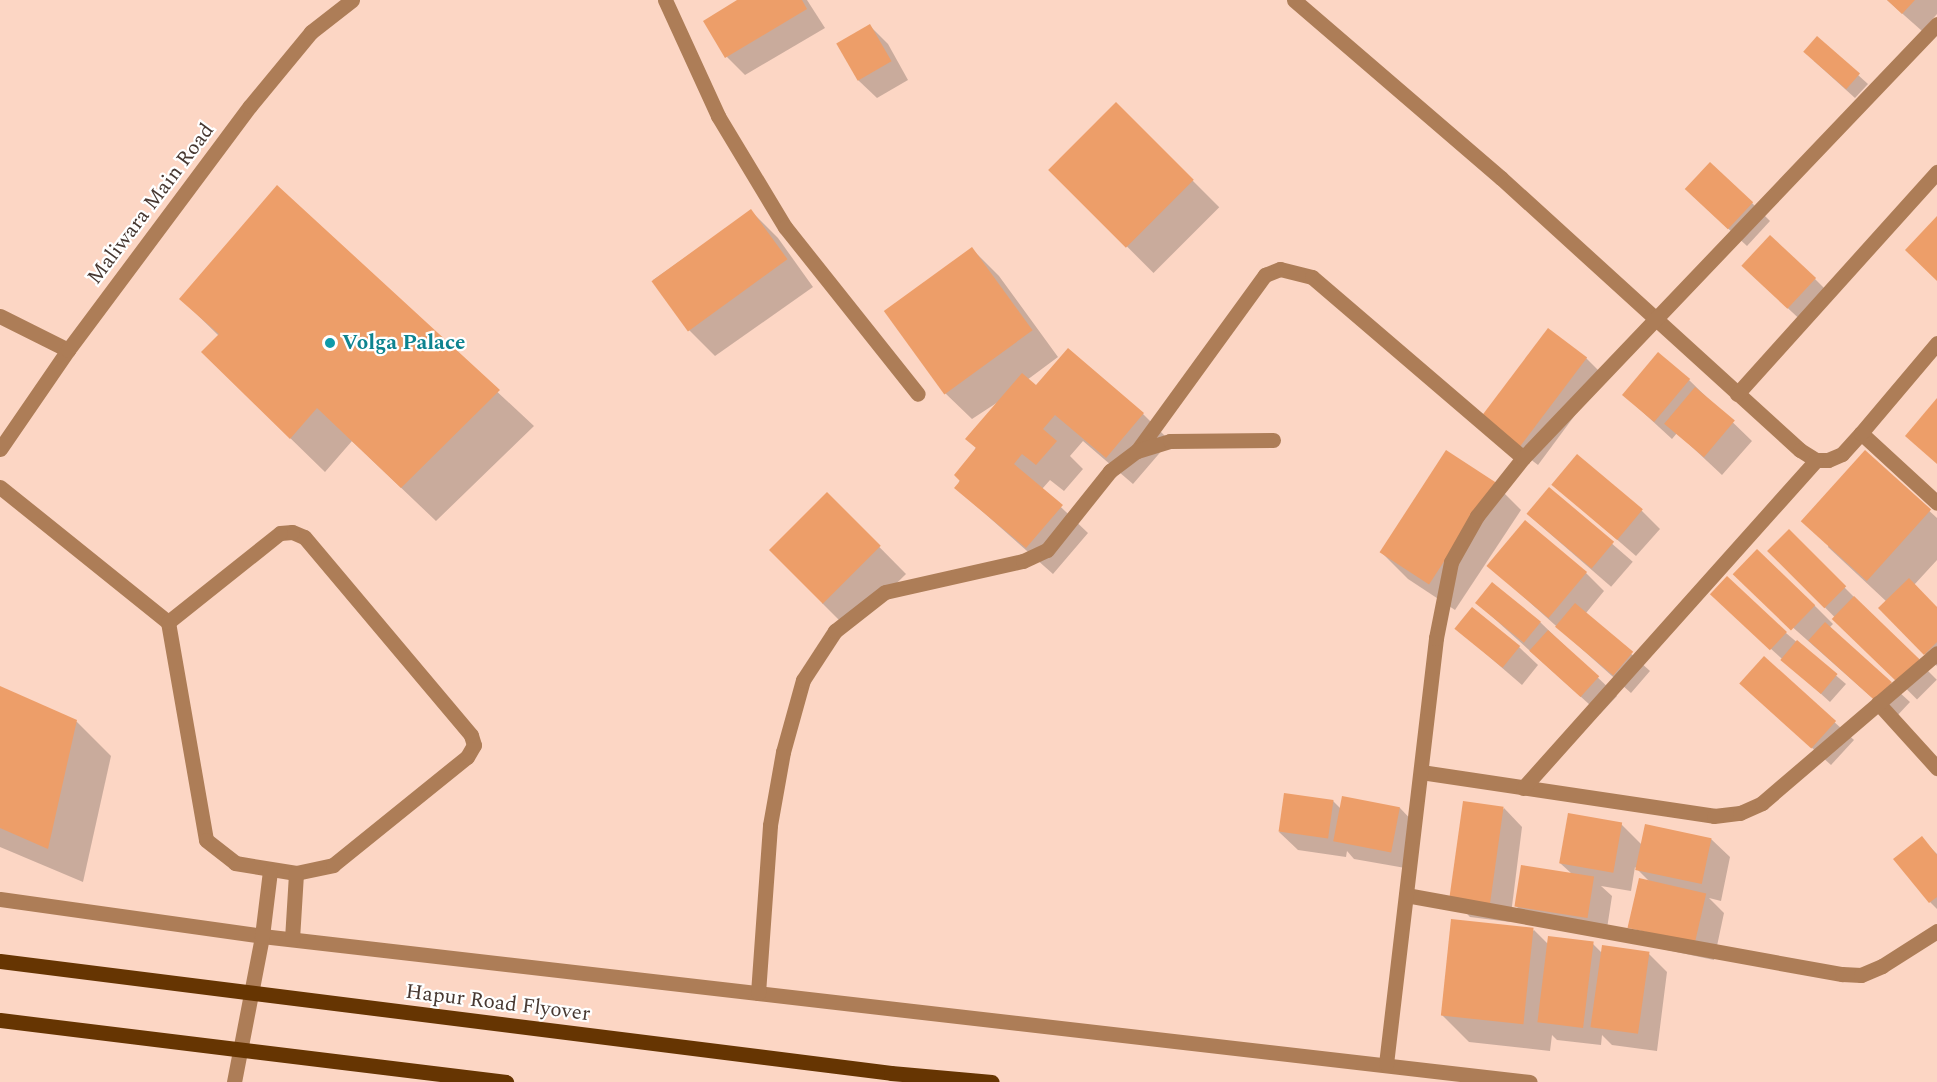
<!DOCTYPE html>
<style>
body{margin:0}
#map{position:relative;width:1937px;height:1082px;overflow:hidden;background:#fcd6c4;font-family:Spectral,serif}
div>[style]{position:absolute}
.shadow>*{inset:0;background:#0003;transform-origin:0 0}
.building>*{inset:0;background:#ed9e69;transform-origin:0 0}
.minor>*{height:15px;margin:-7.5px;padding:0 7.5px;transform-origin:7.5px;border-radius:7.5px;background:#ad7d57}
.major-bridge>*{height:15px;margin:-7.5px;padding:0 7.5px;transform-origin:7.5px;border-radius:7.5px;background:#663502}
.dots>*{width:16px;height:16px;translate:-50% -50%;box-sizing:border-box;border:3px solid #fff;border-radius:50%}
span{translate:-50% -50%;white-space:nowrap;text-align:center;line-height:1.15;-webkit-text-stroke:4.5px #fff;paint-order:stroke}
.street-label{font-size:21px;color:#473831}
.culture-label{font-size:21px;color:#0d838f;font-weight:700}
.left{translate:0 -50%;text-align:left}
</style>
<div id="map">
<div class="shadow">
<div style="clip-path:polygon(740px 0,807px 0,825px 28px,745px 75px,727px 57px)"></div>
<div style="clip-path:polygon(1887px 0,1937px 0,1937px 14px,1922px 31px)"></div>
<div style="clip-path:polygon(870px 26px,888px 44px,908px 80px,877px 98px,858px 80px)"></div>
<div style="clip-path:polygon(1817px 38px,1868px 84px,1855px 98px,1814px 61px)"></div>
<div style="left:1116px;top:104px;width:146px;height:93px;rotate:45deg"></div>
<div style="clip-path:polygon(277px 187px,534px 426px,436px 521px,352px 441px,325px 472px,238px 387px,219px 336px,181px 299px)"></div>
<div style="clip-path:polygon(1752px 203px,1770px 221px,1747px 246px,1705px 207px)"></div>
<div style="clip-path:polygon(751px 211px,778px 238px,813px 287px,715px 356px,688px 329px,653px 280px)"></div>
<div style="clip-path:polygon(972px 249px,999px 276px,1058px 357px,1027px 380px,1036px 388px,1143px 414px,1170px 441px,1133px 484px,1083px 441px,1070px 456px,1083px 469px,1064px 491px,1050px 480px,1042px 489px,1088px 533px,1053px 574px,956px 488px,998px 402px,972px 419px,945px 393px)"></div>
<div style="clip-path:polygon(1815px 279px,1833px 297px,1807px 326px,1762px 284px)"></div>
<div style="clip-path:polygon(1586px 358px,1604px 376px,1538px 465px,1500px 436px)"></div>
<div style="clip-path:polygon(1689px 380px,1752px 441px,1722px 475px,1677px 433px,1672px 439px,1623px 394px)"></div>
<div style="clip-path:polygon(1865px 452px,1937px 518px,1937px 560px,1914px 585px,1937px 609px,1937px 666px,1880px 608px,1887px 602px,1828px 547px)"></div>
<div style="clip-path:polygon(1494px 483px,1521px 510px,1455px 610px,1408px 579px,1381px 552px)"></div>
<div style="clip-path:polygon(1553px 484px,1641px 510px,1660px 529px,1636px 556px)"></div>
<div style="left:1549px;top:489px;width:111px;height:33px;rotate:41deg"></div>
<div style="clip-path:polygon(827px 494px,906px 574px,849px 630px,822px 603px)"></div>
<div style="left:1789px;top:532px;width:209px;height:28px;rotate:45deg"></div>
<div style="clip-path:polygon(1488px 565px,1586px 573px,1604px 591px,1586px 613px,1650px 671px,1631px 693px)"></div>
<div style="clip-path:polygon(1492px 584px,1540px 622px,1617px 696px,1600px 714px,1477px 603px)"></div>
<div style="clip-path:polygon(1754px 593px,1815px 606px,1833px 624px,1829px 628px,1910px 702px,1895px 718px)"></div>
<div style="clip-path:polygon(1730px 612px,1786px 633px,1846px 684px,1830px 702px)"></div>
<div style="clip-path:polygon(1457px 629px,1519px 647px,1538px 665px,1522px 685px)"></div>
<div style="clip-path:polygon(1764px 658px,1854px 740px,1831px 765px,1760px 701px)"></div>
<div style="clip-path:polygon(0 688px,77px 722px,111px 756px,83px 882px,0 847px)"></div>
<div style="clip-path:polygon(1333px 801px,1341px 809px,1400px 808px,1418px 827px,1411px 869px,1354px 859px,1347px 851px,1346px 857px,1298px 850px,1279px 832px)"></div>
<div style="clip-path:polygon(1504px 808px,1522px 827px,1510px 922px,1470px 917px,1452px 898px)"></div>
<div style="clip-path:polygon(1621px 824px,1642px 845px,1711px 839px,1730px 857px,1721px 901px,1709px 898px,1724px 913px,1714px 960px,1648px 946px,1650px 882px,1635px 867px,1631px 891px,1601px 886px,1612px 896px,1606px 935px,1535px 925px,1516px 906px,1572px 874px,1560px 863px)"></div>
<div style="clip-path:polygon(1921px 838px,1937px 854px,1937px 909px,1930px 902px)"></div>
<div style="clip-path:polygon(1534px 930px,1548px 944px,1593px 944px,1603px 954px,1648px 953px,1667px 972px,1657px 1051px,1612px 1045px,1602px 1035px,1601px 1045px,1557px 1040px,1552px 1035px,1550px 1051px,1469px 1042px,1442px 1015px)"></div>
</div>
<div class="building">
<div style="clip-path:polygon(737px 0,802px 0,807px 9px,725px 58px,703px 21px)"></div>
<div style="clip-path:polygon(1887px 0,1915px 0,1902px 14px)"></div>
<div style="left:870px;top:24px;width:43px;height:39px;rotate:60deg"></div>
<div style="left:1817px;top:36px;width:57px;height:21px;rotate:41deg"></div>
<div style="left:1116px;top:102px;width:110px;height:96px;rotate:45deg"></div>
<div style="left:1710px;top:162px;width:59px;height:37px;rotate:43deg"></div>
<div style="clip-path:polygon(277px 185px,500px 390px,401px 488px,317px 408px,290px 439px,201px 352px,219px 334px,179px 299px)"></div>
<div style="left:751px;top:209px;width:62px;height:123px;rotate:54deg"></div>
<div style="clip-path:polygon(1937px 216px,1937px 281px,1905px 250px)"></div>
<div style="left:1770px;top:235px;width:63px;height:42px;rotate:43deg"></div>
<div style="left:972px;top:247px;width:103px;height:109px;rotate:54deg"></div>
<div style="left:1548px;top:328px;width:49px;height:113px;rotate:37deg"></div>
<div style="clip-path:polygon(1068px 348px,1144px 413px,1106px 458px,1055px 415px,1043px 429px,1057px 441px,1036px 465px,1022px 454px,1014px 464px,1063px 505px,1026px 548px,954px 488px,960px 481px,954px 475px,976px 448px,965px 439px,1022px 373px,1036px 385px)"></div>
<div style="left:1658px;top:352px;width:42px;height:56px;rotate:40deg"></div>
<div style="left:1695px;top:387px;width:52px;height:48px;rotate:40deg"></div>
<div style="clip-path:polygon(1937px 398px,1937px 464px,1905px 436px)"></div>
<div style="left:1446px;top:450px;width:59px;height:122px;rotate:33deg"></div>
<div style="left:1865px;top:450px;width:89px;height:96px;rotate:42deg"></div>
<div style="left:1577px;top:454px;width:86px;height:40px;rotate:40deg"></div>
<div style="left:1549px;top:487px;width:85px;height:35px;rotate:40deg"></div>
<div style="left:827px;top:492px;width:76px;height:82px;rotate:45deg"></div>
<div style="left:1525px;top:520px;width:81px;height:60px;rotate:40deg"></div>
<div style="left:1789px;top:529px;width:81px;height:31px;rotate:45deg"></div>
<div style="left:1757px;top:549px;width:81px;height:35px;rotate:44deg"></div>
<div style="left:1727px;top:576px;width:82px;height:25px;rotate:43deg"></div>
<div style="clip-path:polygon(1909px 578px,1937px 607px,1937px 642px,1924px 655px,1878px 608px)"></div>
<div style="left:1492px;top:582px;width:63px;height:27px;rotate:39deg"></div>
<div style="left:1854px;top:596px;width:91px;height:32px;rotate:44deg"></div>
<div style="left:1575px;top:603px;width:76px;height:31px;rotate:40deg"></div>
<div style="left:1472px;top:607px;width:62px;height:28px;rotate:39deg"></div>
<div style="left:1825px;top:622px;width:90px;height:25px;rotate:42deg"></div>
<div style="left:1548px;top:630px;width:69px;height:28px;rotate:42deg"></div>
<div style="left:1797px;top:640px;width:53px;height:26px;rotate:40deg"></div>
<div style="left:1764px;top:656px;width:97px;height:37px;rotate:42deg"></div>
<div style="clip-path:polygon(0 686px,77px 720px,48px 849px,0 828px)"></div>
<div style="left:1284px;top:793px;width:50px;height:39px;rotate:8deg"></div>
<div style="left:1342px;top:796px;width:59px;height:46px;rotate:11deg"></div>
<div style="left:1463px;top:801px;width:41px;height:99px;rotate:8deg"></div>
<div style="left:1568px;top:813px;width:55px;height:51px;rotate:10deg"></div>
<div style="left:1645px;top:824px;width:68px;height:47px;rotate:12deg"></div>
<div style="clip-path:polygon(1922px 836px,1937px 855px,1937px 897px,1929px 903px,1893px 859px)"></div>
<div style="left:1521px;top:865px;width:74px;height:42px;rotate:9deg"></div>
<div style="left:1639px;top:878px;width:69px;height:51px;rotate:13deg"></div>
<div style="left:1451px;top:919px;width:83px;height:97px;rotate:6deg"></div>
<div style="left:1548px;top:936px;width:46px;height:87px;rotate:7deg"></div>
<div style="left:1602px;top:945px;width:48px;height:83px;rotate:8deg"></div>
</div>
<div class="minor">
<div style="left:665px;top:0;width:128px;rotate:65.4deg"></div>
<div style="left:718px;top:116px;width:130px;rotate:58.9deg"></div>
<div style="left:785px;top:227px;width:213px;rotate:51.5deg"></div>
<div style="left:1294px;top:0;width:273px;rotate:40.7deg"></div>
<div style="left:1501px;top:178px;width:404px;rotate:42.3deg"></div>
<div style="left:1800px;top:450px;width:19px;rotate:32deg"></div>
<div style="left:1816px;top:460px;width:12px"></div>
<div style="left:1828px;top:460px;width:15px;rotate:-23deg"></div>
<div style="left:1842px;top:454px;width:28px;rotate:-48deg"></div>
<div style="left:1861px;top:433px;width:103px;rotate:42.6deg"></div>
<div style="left:0;top:316px;width:76px;rotate:26.6deg"></div>
<div style="left:1737px;top:394px;width:299px;rotate:-48deg"></div>
<div style="left:1861px;top:433px;width:118px;rotate:-49.8deg"></div>
<div style="left:0;top:449px;width:120px;rotate:-55.5deg"></div>
<div style="left:68px;top:350px;width:304px;rotate:-53.3deg"></div>
<div style="left:250px;top:106px;width:96px;rotate:-50.5deg"></div>
<div style="left:311px;top:32px;width:52px;rotate:-38deg"></div>
<div style="left:1137px;top:451px;width:218px;rotate:-54deg"></div>
<div style="left:1265px;top:275px;width:16px;rotate:-22deg"></div>
<div style="left:1280px;top:269px;width:33px;rotate:14deg"></div>
<div style="left:1312px;top:277px;width:278px;rotate:40.6deg"></div>
<div style="left:0;top:487px;width:216px;rotate:38.8deg"></div>
<div style="left:168px;top:622px;width:221px;rotate:80.1deg"></div>
<div style="left:206px;top:840px;width:37px;rotate:38deg"></div>
<div style="left:235px;top:863px;width:62px;rotate:9.3deg"></div>
<div style="left:296px;top:873px;width:38px;rotate:-12deg"></div>
<div style="left:333px;top:865px;width:172px;rotate:-38.9deg"></div>
<div style="left:467px;top:757px;width:14px;rotate:-60deg"></div>
<div style="left:474px;top:745px;width:10px;rotate:-107deg"></div>
<div style="left:471px;top:735px;width:259px;rotate:-130.1deg"></div>
<div style="left:304px;top:537px;width:13px;rotate:-157deg"></div>
<div style="left:292px;top:532px;width:12px;rotate:175deg"></div>
<div style="left:280px;top:533px;width:143px;rotate:141.5deg"></div>
<div style="left:1878px;top:703px;width:88px;rotate:47.8deg"></div>
<div style="left:1421px;top:772px;width:296px;rotate:8.5deg"></div>
<div style="left:1714px;top:816px;width:26px;rotate:-7deg"></div>
<div style="left:1740px;top:813px;width:24px;rotate:-24deg"></div>
<div style="left:1762px;top:803px;width:230px;rotate:-40.6deg"></div>
<div style="left:1523px;top:788px;width:440px;rotate:-48.2deg"></div>
<div style="left:1406px;top:895px;width:443px;rotate:10.3deg"></div>
<div style="left:1842px;top:974px;width:19px;rotate:3deg"></div>
<div style="left:1861px;top:975px;width:23px;rotate:-23deg"></div>
<div style="left:1882px;top:966px;width:65px;rotate:-32.5deg"></div>
<div style="left:0;top:899px;width:265px;rotate:8deg"></div>
<div style="left:262px;top:936px;width:1276px;rotate:6.57deg"></div>
<div style="left:292px;top:939px;width:66px;rotate:-86.5deg"></div>
<div style="left:758px;top:993px;width:168px;rotate:-85.9deg"></div>
<div style="left:770px;top:825px;width:74px;rotate:-79.9deg"></div>
<div style="left:783px;top:752px;width:75px;rotate:-74.5deg"></div>
<div style="left:803px;top:680px;width:59px;rotate:-56.9deg"></div>
<div style="left:835px;top:631px;width:63px;rotate:-38deg"></div>
<div style="left:885px;top:592px;width:141px;rotate:-12.7deg"></div>
<div style="left:1023px;top:561px;width:26px;rotate:-25deg"></div>
<div style="left:1047px;top:550px;width:101px;rotate:-51.4deg"></div>
<div style="left:1110px;top:471px;width:34px;rotate:-37deg"></div>
<div style="left:1137px;top:451px;width:34px;rotate:-17deg"></div>
<div style="left:1170px;top:441px;width:103px;rotate:-0.6deg"></div>
<div style="left:1386px;top:1064px;width:429px;rotate:-83.3deg"></div>
<div style="left:1436px;top:638px;width:77px;rotate:-78.8deg"></div>
<div style="left:1451px;top:562px;width:53px;rotate:-60.5deg"></div>
<div style="left:1477px;top:516px;width:74px;rotate:-51.6deg"></div>
<div style="left:1523px;top:458px;width:600px;rotate:-46.35deg"></div>
<div style="left:234px;top:1082px;width:149px;rotate:-79.1deg"></div>
<div style="left:262px;top:936px;width:65px;rotate:-83deg"></div>
</div>
<div class="major-bridge">
<div style="left:0;top:961px;width:898px;rotate:7.16deg"></div>
<div style="left:891px;top:1073px;width:101px;rotate:5.1deg"></div>
<div style="left:0;top:1020px;width:510px;rotate:6.99deg"></div>
</div>
<div class="dots">
<div style="left:330px;top:343px;background:#0f9aa8"></div>
</div>
<div class="street-label">
<span style="left:151px;top:204px;rotate:-53deg">Maliwara Main Road</span>
<span style="left:498px;top:1003px;rotate:7deg">Hapur Road Flyover</span>
</div>
<div class="culture-label">
<span class="left" style="left:342px;top:343px">Volga Palace</span>
</div>
</div>
